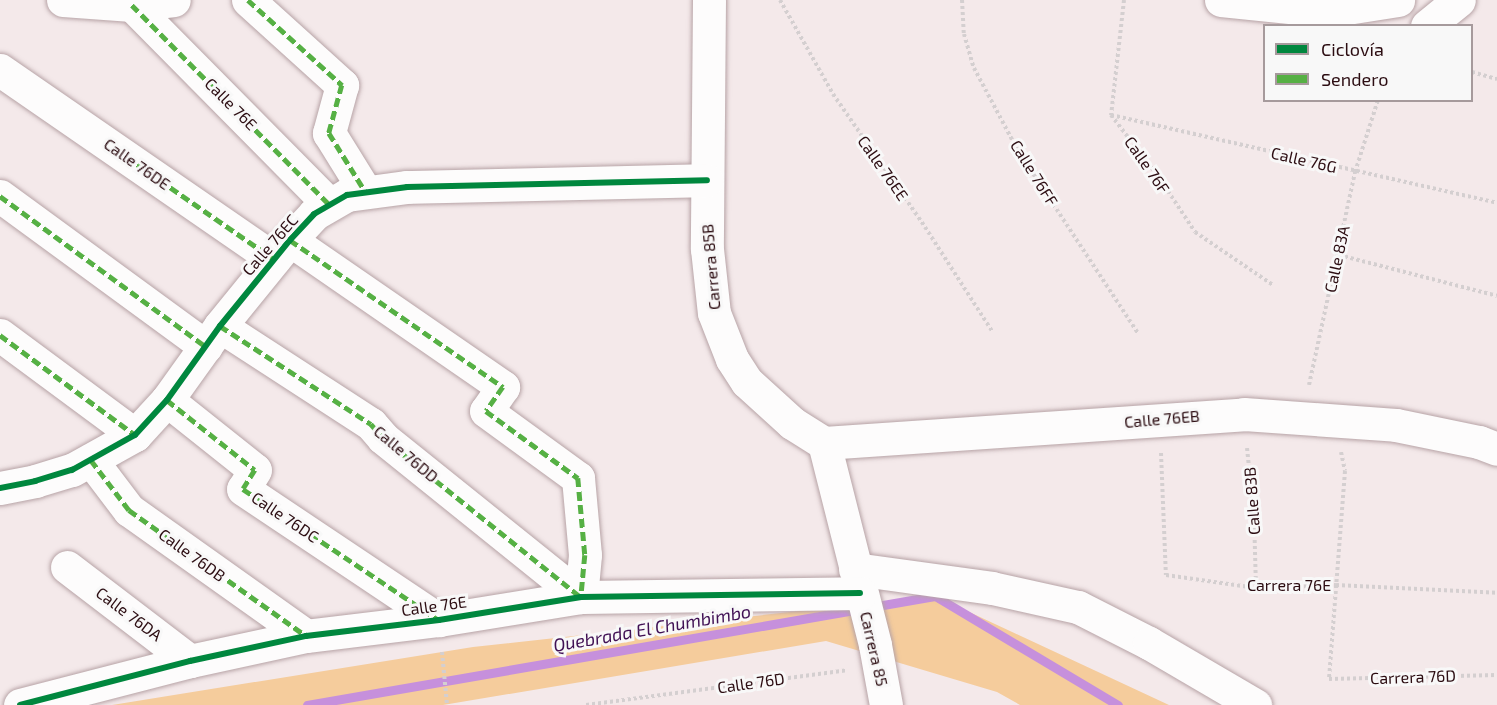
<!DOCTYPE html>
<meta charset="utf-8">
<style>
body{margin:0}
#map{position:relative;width:1497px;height:705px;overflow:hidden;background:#f4e9ea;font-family:"Exo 2",sans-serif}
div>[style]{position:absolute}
.green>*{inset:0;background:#f5cc9c}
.stream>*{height:9px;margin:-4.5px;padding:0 4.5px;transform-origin:4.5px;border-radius:4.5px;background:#c690dc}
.path>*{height:4px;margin-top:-2px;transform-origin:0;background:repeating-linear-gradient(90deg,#d4cfd0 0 3px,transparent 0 6px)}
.roads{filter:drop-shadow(0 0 2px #b7a3a6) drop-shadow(0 0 2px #b7a3a6)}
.street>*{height:33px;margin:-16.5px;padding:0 16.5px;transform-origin:16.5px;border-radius:16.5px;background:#fdfcfc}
.quiet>*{height:4.5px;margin-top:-2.25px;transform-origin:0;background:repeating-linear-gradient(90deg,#56b044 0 9px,transparent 0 13.5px)}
.cycleway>*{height:6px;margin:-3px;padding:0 3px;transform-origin:3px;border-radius:3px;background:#00873e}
span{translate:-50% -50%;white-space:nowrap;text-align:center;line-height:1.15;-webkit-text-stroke:6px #f8f8f8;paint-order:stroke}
.street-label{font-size:16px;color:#2c0d12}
.water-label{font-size:18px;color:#401054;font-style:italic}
.legend{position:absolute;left:1263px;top:24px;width:210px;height:78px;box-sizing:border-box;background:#f8f8f8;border:2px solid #a69a9c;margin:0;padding:8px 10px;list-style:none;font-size:18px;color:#2c0d12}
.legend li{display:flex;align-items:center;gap:12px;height:30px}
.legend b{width:30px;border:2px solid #a69a9c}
</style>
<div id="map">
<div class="green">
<div style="clip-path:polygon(935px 596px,1169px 705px,1020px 705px,997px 692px,826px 641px,443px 705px,112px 705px,473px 647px)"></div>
</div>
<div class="stream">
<div style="left:307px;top:705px;width:637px;rotate:-9.85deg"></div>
<div style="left:935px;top:596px;width:213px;rotate:30.8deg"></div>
</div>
<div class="path">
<div style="left:780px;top:0;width:108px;rotate:60.6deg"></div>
<div style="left:833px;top:94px;width:162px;rotate:55.3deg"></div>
<div style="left:925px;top:227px;width:124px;rotate:57.2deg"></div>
<div style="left:962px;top:0;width:34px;rotate:87deg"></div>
<div style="left:964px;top:34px;width:35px;rotate:74deg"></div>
<div style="left:974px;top:68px;width:92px;rotate:62deg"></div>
<div style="left:1017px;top:149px;width:220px;rotate:56.7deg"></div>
<div style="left:1124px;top:0;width:116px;rotate:96.4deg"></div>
<div style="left:1111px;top:115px;width:77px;rotate:52.4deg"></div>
<div style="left:1158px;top:176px;width:67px;rotate:56.5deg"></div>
<div style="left:1195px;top:232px;width:94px;rotate:34.2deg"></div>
<div style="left:1472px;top:72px;width:26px;rotate:16deg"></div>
<div style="left:1111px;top:115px;width:396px;rotate:12.8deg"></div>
<div style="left:1339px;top:255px;width:163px;rotate:14.5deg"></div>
<div style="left:1309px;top:385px;width:218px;rotate:-77.8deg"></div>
<div style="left:1355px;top:172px;width:76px;rotate:-72.3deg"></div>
<div style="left:1247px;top:448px;width:68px;rotate:84.1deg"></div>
<div style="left:1254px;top:516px;width:72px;rotate:88.4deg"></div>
<div style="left:1341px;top:452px;width:19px;rotate:78deg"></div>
<div style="left:1345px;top:471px;width:209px;rotate:94.4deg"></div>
<div style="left:1329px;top:679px;width:168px;rotate:-1.4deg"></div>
<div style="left:1161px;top:453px;width:122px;rotate:87.7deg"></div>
<div style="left:1166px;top:575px;width:91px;rotate:8.2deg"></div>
<div style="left:1256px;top:588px;width:80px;rotate:-2.1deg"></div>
<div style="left:1336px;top:585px;width:161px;rotate:2.8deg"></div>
<div style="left:442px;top:652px;width:53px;rotate:84.6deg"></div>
<div style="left:586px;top:705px;width:263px;rotate:-7.6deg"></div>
</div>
<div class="roads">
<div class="street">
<div style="left:63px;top:0;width:69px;rotate:4.1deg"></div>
<div style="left:132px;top:5px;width:42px;rotate:-6.8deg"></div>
<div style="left:248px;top:0;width:127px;rotate:42.1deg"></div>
<div style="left:342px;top:85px;width:50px;rotate:105.2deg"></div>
<div style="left:329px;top:133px;width:68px;rotate:58.2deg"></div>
<div style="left:709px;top:0;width:249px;rotate:90.5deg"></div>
<div style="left:707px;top:249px;width:64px;rotate:83.8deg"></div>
<div style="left:714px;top:313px;width:49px;rotate:68.6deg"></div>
<div style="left:732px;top:359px;width:27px;rotate:57deg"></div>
<div style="left:747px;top:382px;width:61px;rotate:42.3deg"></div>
<div style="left:792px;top:423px;width:38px;rotate:32deg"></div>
<div style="left:824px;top:443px;width:208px;rotate:75.8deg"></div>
<div style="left:875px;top:645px;width:61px;rotate:79.6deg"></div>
<div style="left:1221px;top:0;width:108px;rotate:5.9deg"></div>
<div style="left:1328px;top:11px;width:71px;rotate:-8.9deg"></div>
<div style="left:132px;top:5px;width:280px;rotate:45.3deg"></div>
<div style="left:1427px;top:26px;width:41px;rotate:-39.1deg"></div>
<div style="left:0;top:70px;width:333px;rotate:34.6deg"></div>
<div style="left:0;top:196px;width:255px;rotate:36.2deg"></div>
<div style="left:290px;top:240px;width:259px;rotate:34.6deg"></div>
<div style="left:503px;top:387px;width:29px;rotate:125deg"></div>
<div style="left:486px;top:411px;width:114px;rotate:36.1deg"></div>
<div style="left:578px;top:478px;width:77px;rotate:84.8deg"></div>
<div style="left:585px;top:555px;width:42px;rotate:95.4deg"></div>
<div style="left:220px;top:326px;width:180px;rotate:33deg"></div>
<div style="left:371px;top:424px;width:18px;rotate:49deg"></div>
<div style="left:383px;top:438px;width:254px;rotate:38.8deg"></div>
<div style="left:0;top:335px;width:168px;rotate:36.5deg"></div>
<div style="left:167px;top:400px;width:112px;rotate:38.5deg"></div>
<div style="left:255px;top:470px;width:22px;rotate:122deg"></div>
<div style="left:243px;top:489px;width:236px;rotate:33.8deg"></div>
<div style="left:824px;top:443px;width:421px;rotate:-3.9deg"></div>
<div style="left:1244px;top:414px;width:152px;rotate:4.1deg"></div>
<div style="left:1396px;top:425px;width:85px;rotate:11.6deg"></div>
<div style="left:1479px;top:442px;width:19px;rotate:21deg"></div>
<div style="left:91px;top:460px;width:63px;rotate:52.8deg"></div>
<div style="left:129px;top:510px;width:217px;rotate:35.4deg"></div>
<div style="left:0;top:488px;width:36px;rotate:-11deg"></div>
<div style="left:35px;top:481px;width:39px;rotate:-17deg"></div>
<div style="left:72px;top:470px;width:72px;rotate:-29.1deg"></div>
<div style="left:135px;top:435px;width:47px;rotate:-47.6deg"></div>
<div style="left:167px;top:400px;width:91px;rotate:-54.4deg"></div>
<div style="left:220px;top:326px;width:111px;rotate:-50.9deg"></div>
<div style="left:290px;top:240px;width:35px;rotate:-47deg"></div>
<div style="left:314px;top:214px;width:38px;rotate:-30deg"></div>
<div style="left:347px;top:195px;width:61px;rotate:-7.6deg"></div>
<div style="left:407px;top:187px;width:300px;rotate:-1.3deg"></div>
<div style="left:67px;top:567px;width:155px;rotate:37.4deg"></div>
<div style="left:855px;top:569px;width:138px;rotate:7.9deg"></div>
<div style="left:992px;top:588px;width:88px;rotate:12.5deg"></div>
<div style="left:1078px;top:607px;width:80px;rotate:26.9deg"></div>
<div style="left:1149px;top:643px;width:123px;rotate:30.3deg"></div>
<div style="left:20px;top:705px;width:176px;rotate:-14.5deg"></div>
<div style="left:190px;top:661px;width:119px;rotate:-12.2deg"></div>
<div style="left:306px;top:636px;width:134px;rotate:-6.9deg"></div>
<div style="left:439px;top:620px;width:144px;rotate:-9.2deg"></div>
<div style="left:581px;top:597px;width:279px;rotate:-0.8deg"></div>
</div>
</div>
<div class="quiet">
<div style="left:248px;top:0;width:127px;rotate:42.1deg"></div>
<div style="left:342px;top:85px;width:50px;rotate:105.2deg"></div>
<div style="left:329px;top:133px;width:68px;rotate:58.2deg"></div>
<div style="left:132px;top:5px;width:280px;rotate:45.3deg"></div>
<div style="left:115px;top:149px;width:193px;rotate:34.7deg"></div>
<div style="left:0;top:196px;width:255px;rotate:36.2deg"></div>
<div style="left:290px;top:240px;width:259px;rotate:34.6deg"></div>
<div style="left:503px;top:387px;width:29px;rotate:125deg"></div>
<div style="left:486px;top:411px;width:114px;rotate:36.1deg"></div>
<div style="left:578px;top:478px;width:77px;rotate:84.8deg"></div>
<div style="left:585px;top:555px;width:42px;rotate:95.4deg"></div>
<div style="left:220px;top:326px;width:180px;rotate:33deg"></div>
<div style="left:371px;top:424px;width:18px;rotate:49deg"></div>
<div style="left:383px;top:438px;width:254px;rotate:38.8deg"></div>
<div style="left:0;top:335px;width:168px;rotate:36.5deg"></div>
<div style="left:167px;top:400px;width:112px;rotate:38.5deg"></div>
<div style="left:255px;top:470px;width:22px;rotate:122deg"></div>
<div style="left:243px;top:489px;width:236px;rotate:33.8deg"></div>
<div style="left:91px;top:460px;width:63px;rotate:52.8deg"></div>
<div style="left:129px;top:510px;width:217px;rotate:35.4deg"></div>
</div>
<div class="cycleway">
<div style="left:0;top:488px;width:36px;rotate:-11deg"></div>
<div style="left:35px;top:481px;width:39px;rotate:-17deg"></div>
<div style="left:72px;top:470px;width:72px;rotate:-29.1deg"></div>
<div style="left:135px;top:435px;width:47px;rotate:-47.6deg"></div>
<div style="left:167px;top:400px;width:91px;rotate:-54.4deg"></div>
<div style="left:220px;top:326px;width:111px;rotate:-50.9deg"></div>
<div style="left:290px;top:240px;width:35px;rotate:-47deg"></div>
<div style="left:314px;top:214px;width:38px;rotate:-30deg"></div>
<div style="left:347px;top:195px;width:61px;rotate:-7.6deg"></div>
<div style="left:407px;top:187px;width:300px;rotate:-1.3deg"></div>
<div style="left:20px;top:705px;width:176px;rotate:-14.5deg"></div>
<div style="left:190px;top:661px;width:119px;rotate:-12.2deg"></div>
<div style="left:306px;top:636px;width:134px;rotate:-6.9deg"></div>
<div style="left:439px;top:620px;width:144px;rotate:-9.2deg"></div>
<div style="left:581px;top:597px;width:279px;rotate:-0.8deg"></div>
</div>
<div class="street-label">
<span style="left:231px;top:104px;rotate:45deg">Calle 76E</span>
<span style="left:1304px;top:160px;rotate:13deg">Calle 76G</span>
<span style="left:137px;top:164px;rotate:35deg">Calle 76DE</span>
<span style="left:1147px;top:165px;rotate:55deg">Calle 76F</span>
<span style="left:883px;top:168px;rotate:55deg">Calle 76EE</span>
<span style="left:1034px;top:173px;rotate:58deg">Calle 76FF</span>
<span style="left:270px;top:245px;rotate:-49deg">Calle 76EC</span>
<span style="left:1337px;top:259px;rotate:-78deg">Calle 83A</span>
<span style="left:711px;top:267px;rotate:-95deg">Carrera 85B</span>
<span style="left:1162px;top:419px;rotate:-5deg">Calle 76EB</span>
<span style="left:406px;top:454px;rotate:40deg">Calle 76DD</span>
<span style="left:1252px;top:501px;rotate:-94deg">Calle 83B</span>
<span style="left:285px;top:517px;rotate:34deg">Calle 76DC</span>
<span style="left:192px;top:555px;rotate:36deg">Calle 76DB</span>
<span style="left:1289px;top:585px">Carrera 76E</span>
<span style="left:434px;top:606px;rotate:-8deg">Calle 76E</span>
<span style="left:129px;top:614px;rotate:37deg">Calle 76DA</span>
<span style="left:874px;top:649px;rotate:77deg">Carrera 85</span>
<span style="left:1413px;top:677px;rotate:-2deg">Carrera 76D</span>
<span style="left:751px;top:683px;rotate:-8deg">Calle 76D</span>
</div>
<div class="water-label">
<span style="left:652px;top:628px;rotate:-10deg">Quebrada El Chumbimbo</span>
</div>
<ul class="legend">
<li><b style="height:8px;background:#00873e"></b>Ciclovía</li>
<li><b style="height:8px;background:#56b044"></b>Sendero</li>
</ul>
</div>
